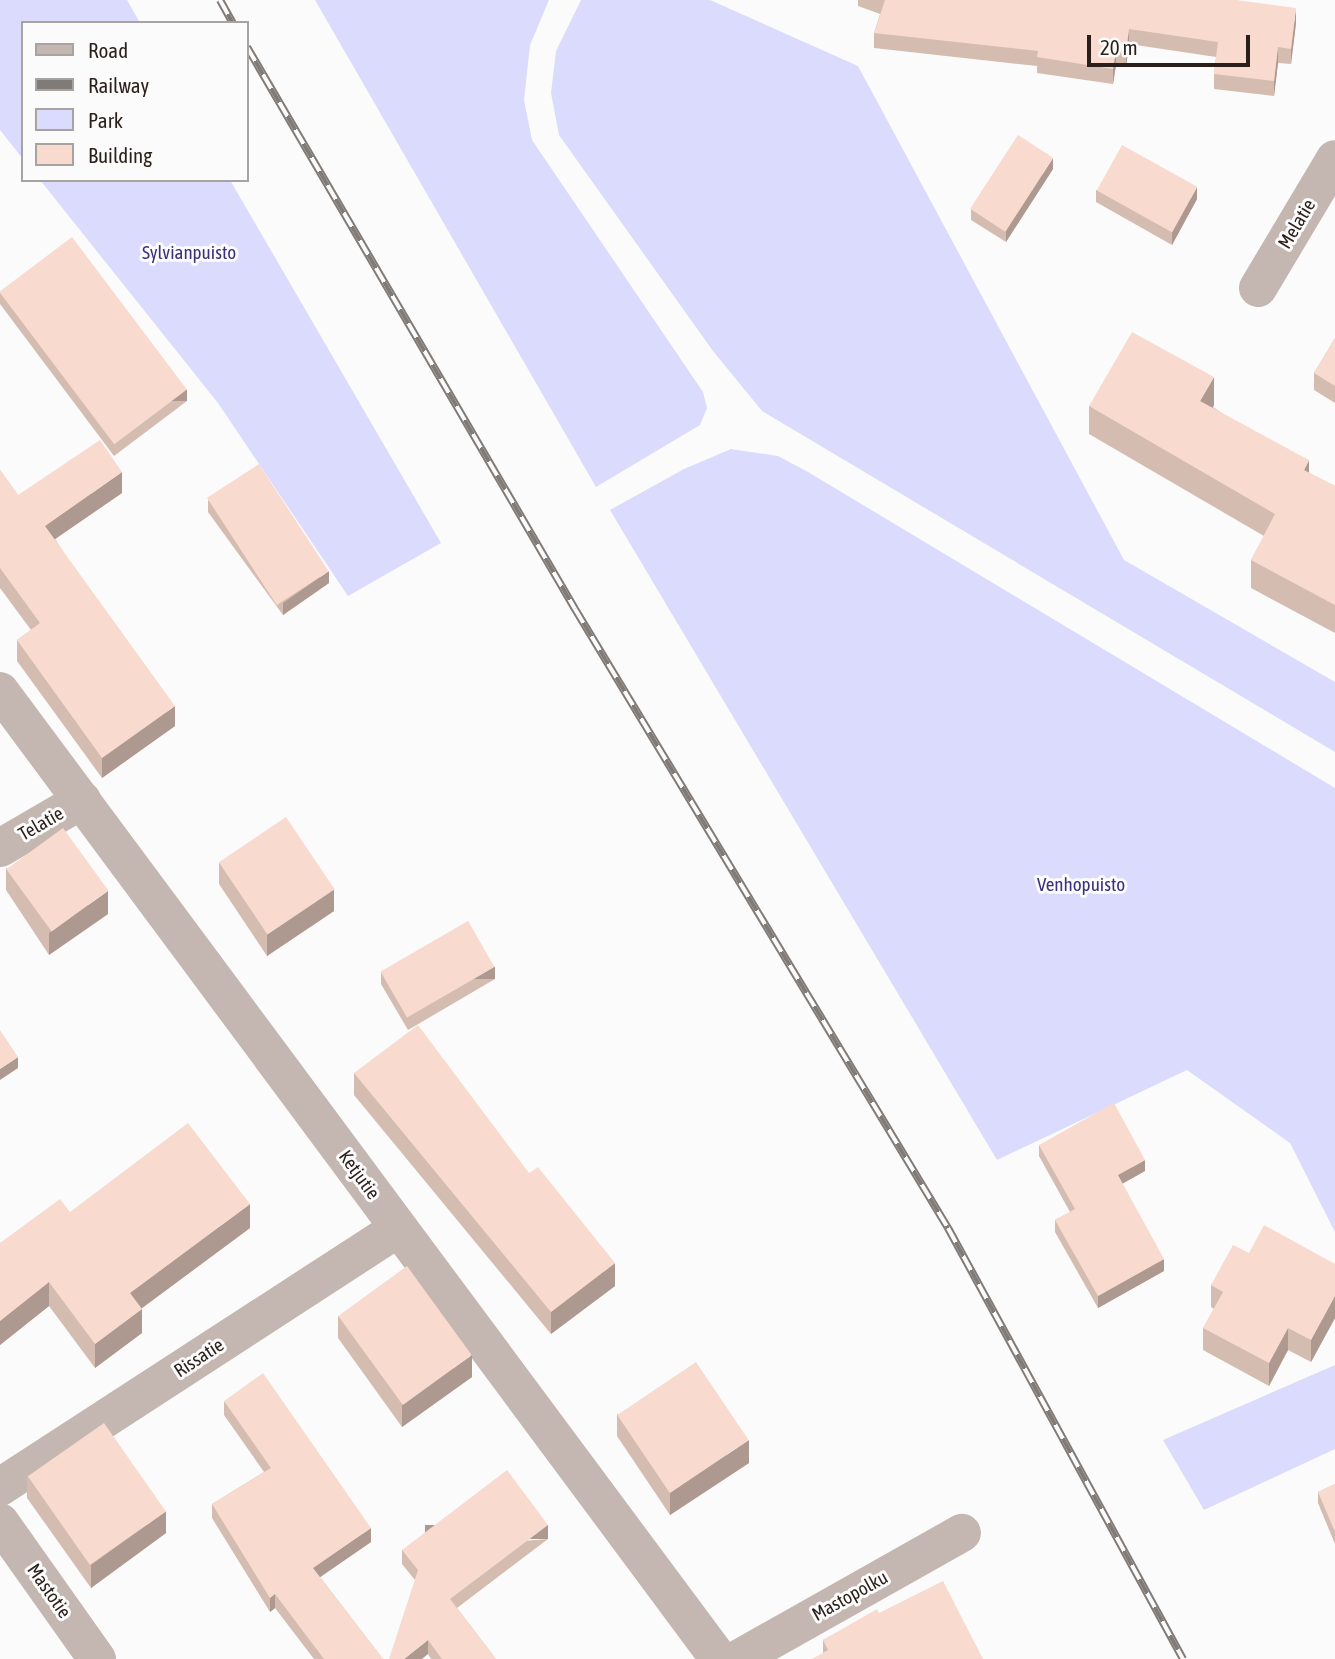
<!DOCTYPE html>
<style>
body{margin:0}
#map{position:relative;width:1335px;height:1659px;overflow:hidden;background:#fbfbfb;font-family:"Asap Condensed",sans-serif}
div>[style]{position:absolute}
.green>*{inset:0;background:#dadbfd}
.minor>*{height:38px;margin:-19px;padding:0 19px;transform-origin:19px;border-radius:19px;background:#c4b6b0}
.rail>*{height:8px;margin-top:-4px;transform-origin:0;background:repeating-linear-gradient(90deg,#fbfbfb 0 16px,#817b78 0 32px);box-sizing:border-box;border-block:2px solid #817b78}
.wall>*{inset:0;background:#d5bcb1}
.shaded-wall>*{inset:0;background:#ae9990;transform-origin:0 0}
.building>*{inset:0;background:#f8dbce;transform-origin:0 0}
span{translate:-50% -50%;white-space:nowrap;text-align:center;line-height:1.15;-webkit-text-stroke:6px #fbfbfb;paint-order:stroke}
.street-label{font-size:19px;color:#2a1f1a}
.park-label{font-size:19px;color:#3a307c}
.legend{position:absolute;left:21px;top:21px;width:228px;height:161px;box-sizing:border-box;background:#fbfbfb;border:2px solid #a7a3a1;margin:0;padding:9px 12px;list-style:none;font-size:21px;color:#2a1f1a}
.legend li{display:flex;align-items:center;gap:14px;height:35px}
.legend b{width:35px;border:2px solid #a7a3a1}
.scale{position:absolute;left:1087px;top:35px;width:163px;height:32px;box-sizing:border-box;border:4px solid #2a1f1a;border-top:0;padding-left:9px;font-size:21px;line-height:24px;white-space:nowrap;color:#2a1f1a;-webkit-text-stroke:5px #fbfbfb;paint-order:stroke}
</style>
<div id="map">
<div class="green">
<div style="clip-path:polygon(0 0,127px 0,140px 23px,23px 23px,23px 159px,0 130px)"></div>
<div style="clip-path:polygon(315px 0,549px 0,530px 45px,524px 100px,532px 140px,703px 392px,707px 408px,700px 425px,596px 487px)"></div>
<div style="clip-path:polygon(581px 0,710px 0,858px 66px,1124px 560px,1335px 682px,1335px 752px,762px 411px,713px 351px,559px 135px,551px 93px,556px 51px)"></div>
<div style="clip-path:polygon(40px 180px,230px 180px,441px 543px,348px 596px,218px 403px)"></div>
<div style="clip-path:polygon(731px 449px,778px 456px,808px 472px,1335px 788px,1335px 1232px,1290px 1143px,1187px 1070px,997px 1160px,610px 510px,684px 469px)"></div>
<div style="clip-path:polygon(1335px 1365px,1335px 1449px,1204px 1510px,1163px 1440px)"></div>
</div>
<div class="minor">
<div style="left:1258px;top:288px;width:150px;rotate:-59.2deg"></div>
<div style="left:0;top:691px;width:1206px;rotate:53.4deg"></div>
<div style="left:0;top:848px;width:95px;rotate:-30.3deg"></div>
<div style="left:0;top:1487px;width:474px;rotate:-33deg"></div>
<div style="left:0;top:1522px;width:168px;rotate:54.7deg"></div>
<div style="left:738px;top:1659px;width:257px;rotate:-29.4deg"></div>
</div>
<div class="rail">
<div style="left:220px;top:0;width:26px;rotate:61deg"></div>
<div style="left:247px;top:47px;width:651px;rotate:59.73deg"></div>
<div style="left:575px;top:609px;width:723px;rotate:58.93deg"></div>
<div style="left:948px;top:1228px;width:491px;rotate:61.4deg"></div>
</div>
<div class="wall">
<div style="clip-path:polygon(858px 0,1236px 0,1296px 23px,1291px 64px,1278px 63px,1274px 96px,1214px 89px,1214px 74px,1216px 57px,1129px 44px,1126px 67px,1116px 65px,1113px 84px,1037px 73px,1037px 66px,874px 48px,874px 33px,880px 14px,858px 6px)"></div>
<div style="clip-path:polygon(1053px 169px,1006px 242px,971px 220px,971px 209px)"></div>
<div style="clip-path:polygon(1096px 190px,1197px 199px,1172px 245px,1096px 202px)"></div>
<div style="clip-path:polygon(0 292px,187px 401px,114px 456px,0 304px)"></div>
<div style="clip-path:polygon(1335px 338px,1335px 403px,1314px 390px,1314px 373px)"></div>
<div style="clip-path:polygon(1214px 405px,1213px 407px,1309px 473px,1335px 486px,1335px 633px,1251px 588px,1251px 560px,1264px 536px,1089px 434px,1089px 406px)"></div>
<div style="clip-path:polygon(0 470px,18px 495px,122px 493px,55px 539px,175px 726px,102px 778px,17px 661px,17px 640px,31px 630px,0 588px)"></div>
<div style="clip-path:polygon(208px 500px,329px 583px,283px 615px,208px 512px)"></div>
<div style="clip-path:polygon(219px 862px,334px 911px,267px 956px,219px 884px)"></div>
<div style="clip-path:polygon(6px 868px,108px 914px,49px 955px,6px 890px)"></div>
<div style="clip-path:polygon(381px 972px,495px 979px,408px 1030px,381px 984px)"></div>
<div style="clip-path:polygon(354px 1073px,529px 1173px,615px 1286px,551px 1334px,354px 1095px)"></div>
<div style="clip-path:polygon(1039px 1145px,1145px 1171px,1122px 1184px,1164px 1271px,1098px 1308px,1055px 1232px,1055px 1220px,1070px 1212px,1039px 1156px)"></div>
<div style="clip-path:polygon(70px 1212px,250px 1228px,142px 1308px,142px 1333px,95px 1368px,49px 1306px,0 1345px,0 1243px)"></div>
<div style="clip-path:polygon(1249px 1253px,1335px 1264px,1335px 1318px,1311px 1362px,1288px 1350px,1269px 1386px,1203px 1350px,1203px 1328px,1214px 1309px,1211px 1307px,1211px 1285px)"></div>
<div style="clip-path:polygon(338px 1316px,472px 1377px,402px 1427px,338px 1338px)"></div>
<div style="clip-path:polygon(224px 1401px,371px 1542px,320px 1577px,383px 1659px,314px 1659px,275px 1608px,270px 1612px,212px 1518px,212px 1504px,264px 1472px,224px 1415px)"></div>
<div style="clip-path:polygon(617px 1414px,749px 1463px,670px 1515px,617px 1436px)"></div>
<div style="clip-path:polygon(27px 1476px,166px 1533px,91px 1588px,27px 1498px)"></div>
<div style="clip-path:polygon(1335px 1484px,1335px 1544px,1318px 1503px,1318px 1492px)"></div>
<div style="clip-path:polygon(548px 1539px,457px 1608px,496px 1659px,431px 1659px,428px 1654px,415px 1580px,402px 1564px,402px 1550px)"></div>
<div style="clip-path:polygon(879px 1613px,983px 1659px,823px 1653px,823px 1640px)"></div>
</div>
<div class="shaded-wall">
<div style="clip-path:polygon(1296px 8px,1296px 23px,1291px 64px,1291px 49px)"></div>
<div style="clip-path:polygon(1129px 29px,1129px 44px,1126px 67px,1126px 52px)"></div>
<div style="clip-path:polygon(1278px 47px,1278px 63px,1274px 96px,1274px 81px)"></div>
<div style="clip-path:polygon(1116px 50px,1116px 65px,1113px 84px,1113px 69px)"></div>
<div style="clip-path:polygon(1053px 158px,1053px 169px,1006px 242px,1006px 231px)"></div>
<div style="clip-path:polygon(1197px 187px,1197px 199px,1172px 245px,1172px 233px)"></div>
<div style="clip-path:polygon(1214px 377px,1214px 405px,1200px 429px,1200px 401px)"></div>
<div style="left:187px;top:390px;width:11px;height:91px;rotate:90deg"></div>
<div style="clip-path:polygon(1309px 460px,1309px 488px,1304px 470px)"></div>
<div style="clip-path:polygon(122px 472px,122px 493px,45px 546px,45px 526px)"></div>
<div style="clip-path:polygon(329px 571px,329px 583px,283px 615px,283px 603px)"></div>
<div style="clip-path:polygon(175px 706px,175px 726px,102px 778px,102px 758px)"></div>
<div style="clip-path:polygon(334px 889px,334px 911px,267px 956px,267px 934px)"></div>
<div style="clip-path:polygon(108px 891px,108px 914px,49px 955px,49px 933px)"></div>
<div style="left:495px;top:967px;width:12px;height:101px;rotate:90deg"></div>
<div style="clip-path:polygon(18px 1057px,18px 1068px,0 1080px,0 1069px)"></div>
<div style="clip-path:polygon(1145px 1160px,1145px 1171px,1118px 1186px,1118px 1175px)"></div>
<div style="clip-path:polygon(250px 1204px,250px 1228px,130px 1317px,130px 1293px)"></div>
<div style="clip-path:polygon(1164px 1259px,1164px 1271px,1098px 1308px,1098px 1296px)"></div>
<div style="clip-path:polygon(615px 1263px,615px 1286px,551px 1334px,551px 1312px)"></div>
<div style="clip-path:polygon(49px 1282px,49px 1306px,0 1345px,0 1321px)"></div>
<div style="clip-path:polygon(1335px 1296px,1335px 1318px,1311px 1362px,1311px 1340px)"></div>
<div style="clip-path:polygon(142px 1309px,142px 1333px,95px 1368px,95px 1344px)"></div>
<div style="clip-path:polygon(1288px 1328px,1288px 1350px,1269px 1386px,1269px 1363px)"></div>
<div style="clip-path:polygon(472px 1355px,472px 1377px,402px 1427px,402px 1405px)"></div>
<div style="clip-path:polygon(749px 1440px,749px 1463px,670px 1515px,670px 1493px)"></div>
<div style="clip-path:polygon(166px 1511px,166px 1533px,91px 1588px,91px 1565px)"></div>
<div style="left:548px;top:1525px;width:14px;height:123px;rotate:90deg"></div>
<div style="clip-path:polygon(371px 1528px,371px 1542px,313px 1582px,313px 1568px)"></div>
<div style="clip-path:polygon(275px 1594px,275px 1608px,270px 1612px,270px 1598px)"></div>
<div style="clip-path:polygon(428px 1640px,428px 1654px,422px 1659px,404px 1659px)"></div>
</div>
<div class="building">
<div style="clip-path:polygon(884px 0,1236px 0,1296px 8px,1291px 49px,1278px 47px,1274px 81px,1214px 74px,1218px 42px,1129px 29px,1126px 52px,1116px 50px,1113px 69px,1037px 57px,1038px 51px,874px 33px,885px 0)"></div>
<div style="left:1018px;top:135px;width:42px;height:88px;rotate:33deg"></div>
<div style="left:1122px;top:145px;width:86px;height:52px;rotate:29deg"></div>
<div style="left:72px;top:237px;width:191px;height:91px;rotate:53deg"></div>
<div style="clip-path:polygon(1132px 332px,1214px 377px,1200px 401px,1309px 460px,1304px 470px,1335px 486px,1335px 605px,1251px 560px,1275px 514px,1089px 406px)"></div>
<div style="clip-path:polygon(1335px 338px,1335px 386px,1314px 373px)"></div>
<div style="clip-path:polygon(100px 440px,122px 472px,45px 526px,175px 706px,102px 758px,17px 640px,40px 623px,0 568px,0 470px,18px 495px)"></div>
<div style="left:259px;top:464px;width:128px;height:62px;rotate:57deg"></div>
<div style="left:286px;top:817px;width:87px;height:81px;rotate:56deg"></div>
<div style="left:63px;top:828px;width:77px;height:70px;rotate:54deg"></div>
<div style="left:468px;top:921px;width:53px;height:101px;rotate:60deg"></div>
<div style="clip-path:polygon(418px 1025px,529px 1173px,538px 1167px,615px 1263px,551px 1312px,354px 1073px)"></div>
<div style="clip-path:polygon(0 1030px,18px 1057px,0 1069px)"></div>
<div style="clip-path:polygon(1114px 1103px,1145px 1160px,1118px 1175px,1164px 1259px,1098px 1296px,1055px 1220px,1075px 1209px,1039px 1145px)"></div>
<div style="clip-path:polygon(188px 1123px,250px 1204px,130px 1293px,142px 1309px,95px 1344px,49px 1282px,0 1321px,0 1243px,60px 1199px,70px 1212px)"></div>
<div style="clip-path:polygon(1264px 1225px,1335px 1264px,1335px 1296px,1311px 1340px,1288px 1328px,1269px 1363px,1203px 1328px,1223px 1292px,1211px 1285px,1233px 1245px,1249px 1253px)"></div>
<div style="left:407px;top:1266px;width:110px;height:85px;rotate:54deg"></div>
<div style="left:696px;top:1362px;width:94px;height:95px;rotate:56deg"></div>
<div style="clip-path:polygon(263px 1373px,371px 1528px,313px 1568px,383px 1659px,324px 1659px,275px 1594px,270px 1598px,212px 1504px,271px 1468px,224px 1401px)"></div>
<div style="left:104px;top:1423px;width:108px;height:93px;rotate:55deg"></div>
<div style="clip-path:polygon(507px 1470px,548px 1525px,450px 1599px,496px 1659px,442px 1659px,428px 1640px,404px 1659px,389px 1659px,418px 1570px,402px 1550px)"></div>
<div style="clip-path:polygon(1335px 1484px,1335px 1532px,1318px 1492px)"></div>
<div style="clip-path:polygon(943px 1581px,983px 1659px,812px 1659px,828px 1650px,823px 1640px,877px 1609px,879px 1613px)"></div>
</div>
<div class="street-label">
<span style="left:1297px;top:224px;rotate:-59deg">Melatie</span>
<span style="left:41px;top:824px;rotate:-30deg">Telatie</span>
<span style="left:359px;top:1175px;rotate:54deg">Ketjutie</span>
<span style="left:199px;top:1358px;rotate:-33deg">Rissatie</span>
<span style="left:49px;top:1591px;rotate:55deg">Mastotie</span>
<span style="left:850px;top:1596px;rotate:-29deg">Mastopolku</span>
</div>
<div class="park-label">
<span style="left:189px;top:253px">Sylvianpuisto</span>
<span style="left:1081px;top:885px">Venhopuisto</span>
</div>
<ul class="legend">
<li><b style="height:9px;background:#c4b6b0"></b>Road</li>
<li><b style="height:9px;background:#817b78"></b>Railway</li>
<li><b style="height:19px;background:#dadbfd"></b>Park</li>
<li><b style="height:19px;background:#f8dbce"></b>Building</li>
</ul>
<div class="scale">20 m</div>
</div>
